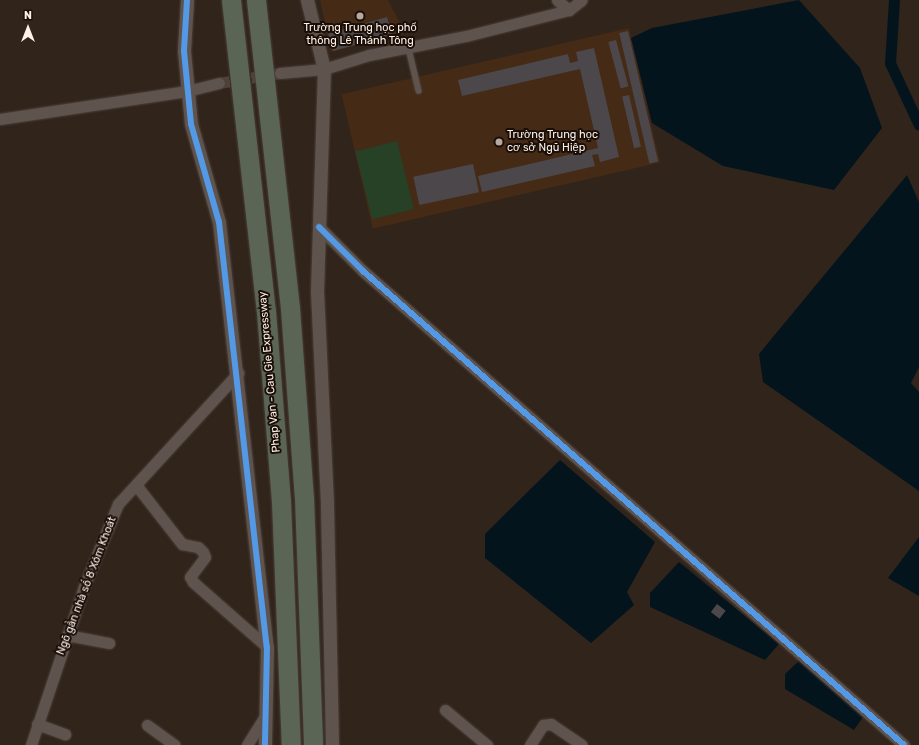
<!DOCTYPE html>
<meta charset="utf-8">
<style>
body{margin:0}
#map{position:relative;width:919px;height:745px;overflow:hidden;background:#31241b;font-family:Rubik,sans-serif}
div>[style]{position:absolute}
.built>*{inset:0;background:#452a16;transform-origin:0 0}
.green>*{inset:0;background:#264126;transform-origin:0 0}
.water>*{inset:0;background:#04141d}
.canal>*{height:11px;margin:-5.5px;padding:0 5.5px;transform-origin:5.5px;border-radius:5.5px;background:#04141d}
.building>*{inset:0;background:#4c474b;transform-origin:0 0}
.minor-tunnel>*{height:11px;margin-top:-5.5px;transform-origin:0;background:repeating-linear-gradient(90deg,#50433a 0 11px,transparent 0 16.5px)}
.roads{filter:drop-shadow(0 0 1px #4a3f39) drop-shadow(0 0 1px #4a3f39)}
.service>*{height:5.5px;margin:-2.75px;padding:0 2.75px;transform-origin:2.75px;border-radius:2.75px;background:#5e544d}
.minor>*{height:11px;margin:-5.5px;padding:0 5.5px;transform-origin:5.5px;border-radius:5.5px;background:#5e544d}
.tertiary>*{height:13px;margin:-6.5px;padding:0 6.5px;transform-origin:6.5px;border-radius:6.5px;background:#5e544d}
.motorway>*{height:19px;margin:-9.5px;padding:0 9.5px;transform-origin:9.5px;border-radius:9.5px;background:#5a6556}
.cycleway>*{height:6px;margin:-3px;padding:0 3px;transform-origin:3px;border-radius:3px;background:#5399e6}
.dots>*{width:11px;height:11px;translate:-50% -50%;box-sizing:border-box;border:2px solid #1a0f08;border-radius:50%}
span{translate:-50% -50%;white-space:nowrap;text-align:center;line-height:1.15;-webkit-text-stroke:4px #1a0f08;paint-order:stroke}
.poi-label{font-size:11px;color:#fef1e8}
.left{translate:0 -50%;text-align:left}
.street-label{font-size:11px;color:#fef1e8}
.north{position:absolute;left:8px;top:8px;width:40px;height:40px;-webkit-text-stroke:3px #1a0f08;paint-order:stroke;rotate:0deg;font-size:11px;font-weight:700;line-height:16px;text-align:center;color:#fef1e8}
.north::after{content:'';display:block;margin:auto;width:14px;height:18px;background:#fef1e8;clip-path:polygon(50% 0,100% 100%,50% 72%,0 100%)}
</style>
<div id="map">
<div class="built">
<div style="clip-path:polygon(320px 0,388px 0,405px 33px,331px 52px)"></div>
<div style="left:629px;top:28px;width:138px;height:295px;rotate:77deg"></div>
</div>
<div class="green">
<div style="left:397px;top:141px;width:70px;height:43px;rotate:76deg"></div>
</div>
<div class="water">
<div style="clip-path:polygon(799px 0,860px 68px,882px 128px,834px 190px,723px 166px,652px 123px,631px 38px,652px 28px)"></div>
<div style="clip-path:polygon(907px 175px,919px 202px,919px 367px,911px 383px,919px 392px,919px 491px,763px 382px,759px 354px)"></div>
<div style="clip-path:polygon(560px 460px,655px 542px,627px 592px,634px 605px,591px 643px,485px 558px,485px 534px)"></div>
<div style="clip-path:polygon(919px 537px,919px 596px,888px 578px)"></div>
<div style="clip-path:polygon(679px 562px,779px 644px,765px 660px,650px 607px,650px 593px)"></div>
<div style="clip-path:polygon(799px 661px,863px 717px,854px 730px,785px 689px,785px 674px)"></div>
</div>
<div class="canal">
<div style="left:894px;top:0;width:63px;rotate:93.6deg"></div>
<div style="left:890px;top:63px;width:68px;rotate:64.9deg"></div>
</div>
<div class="building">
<div style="left:387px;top:17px;width:18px;height:61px;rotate:74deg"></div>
<div style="left:628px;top:31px;width:134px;height:9px;rotate:77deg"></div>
<div style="left:616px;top:40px;width:48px;height:8px;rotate:75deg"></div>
<div style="clip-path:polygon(594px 48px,619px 157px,600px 162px,598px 154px,592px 155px,595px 166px,482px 192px,478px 176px,598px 148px,580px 69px,462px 96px,458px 80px,568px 54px,570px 63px,578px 61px,576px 52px)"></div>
<div style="left:629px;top:95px;width:53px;height:7px;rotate:77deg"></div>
<div style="left:473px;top:164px;width:29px;height:61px;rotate:78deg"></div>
<div style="left:717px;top:604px;width:11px;height:10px;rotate:38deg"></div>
</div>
<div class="minor-tunnel">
<div style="left:219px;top:83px;width:62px;rotate:-9.3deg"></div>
</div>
<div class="roads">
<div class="service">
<div style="left:409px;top:49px;width:43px;rotate:76.6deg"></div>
</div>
<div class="minor">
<div style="left:557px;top:0;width:16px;rotate:40deg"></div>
<div style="left:280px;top:73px;width:44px;rotate:-5.2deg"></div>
<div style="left:324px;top:69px;width:47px;rotate:-17.3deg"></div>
<div style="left:369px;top:55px;width:99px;rotate:-11.1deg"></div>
<div style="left:466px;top:36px;width:106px;rotate:-14.2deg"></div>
<div style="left:569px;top:10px;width:16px;rotate:-38deg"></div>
<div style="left:0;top:119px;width:189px;rotate:-8.5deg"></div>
<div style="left:187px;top:91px;width:33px;rotate:-14deg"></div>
<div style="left:319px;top:227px;width:62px;rotate:45deg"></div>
<div style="left:363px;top:271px;width:719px;rotate:41.22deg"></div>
<div style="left:136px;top:485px;width:75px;rotate:52.1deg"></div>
<div style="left:182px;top:544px;width:16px;rotate:11deg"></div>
<div style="left:198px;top:547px;width:7px;rotate:45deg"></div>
<div style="left:203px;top:552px;width:5px;rotate:68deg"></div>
<div style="left:205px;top:557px;width:25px;rotate:127deg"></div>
<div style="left:190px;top:577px;width:6px;rotate:59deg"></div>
<div style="left:193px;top:582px;width:98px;rotate:41.3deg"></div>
<div style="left:67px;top:635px;width:43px;rotate:10.8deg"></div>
<div style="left:445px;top:710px;width:55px;rotate:39.8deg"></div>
<div style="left:37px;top:724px;width:30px;rotate:20deg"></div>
<div style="left:147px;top:725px;width:34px;rotate:36deg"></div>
<div style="left:31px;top:745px;width:170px;rotate:-71.5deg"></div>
<div style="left:85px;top:584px;width:87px;rotate:-67.6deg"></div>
<div style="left:118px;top:504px;width:178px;rotate:-47.5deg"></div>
<div style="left:247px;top:745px;width:32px;rotate:-58deg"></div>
<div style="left:530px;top:745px;width:24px;rotate:-57deg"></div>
<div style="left:543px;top:725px;width:8px;rotate:-7deg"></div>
<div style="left:551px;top:724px;width:37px;rotate:34deg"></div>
</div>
<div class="tertiary">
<div style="left:187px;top:0;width:51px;rotate:93.4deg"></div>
<div style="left:184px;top:51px;width:73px;rotate:84.5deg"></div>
<div style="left:191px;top:124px;width:102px;rotate:74.1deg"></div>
<div style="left:219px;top:222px;width:428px;rotate:83.6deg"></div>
<div style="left:267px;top:647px;width:98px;rotate:91.2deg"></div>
<div style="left:307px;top:0;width:71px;rotate:76.2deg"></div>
<div style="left:324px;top:69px;width:222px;rotate:91.8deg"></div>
<div style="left:317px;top:291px;width:214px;rotate:87.3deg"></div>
<div style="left:327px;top:505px;width:240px;rotate:88.8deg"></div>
</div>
<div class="motorway">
<div style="left:231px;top:0;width:313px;rotate:83.6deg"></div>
<div style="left:266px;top:311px;width:191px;rotate:85.5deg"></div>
<div style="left:281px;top:501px;width:244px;rotate:87.7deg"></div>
<div style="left:256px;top:0;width:310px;rotate:83.7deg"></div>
<div style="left:290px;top:308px;width:190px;rotate:85.8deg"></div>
<div style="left:304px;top:497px;width:248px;rotate:87.9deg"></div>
</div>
</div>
<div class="cycleway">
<div style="left:187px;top:0;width:51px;rotate:93.4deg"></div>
<div style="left:184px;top:51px;width:73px;rotate:84.5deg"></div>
<div style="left:191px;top:124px;width:102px;rotate:74.1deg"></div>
<div style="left:219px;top:222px;width:428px;rotate:83.6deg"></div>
<div style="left:267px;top:647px;width:98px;rotate:91.2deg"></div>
<div style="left:319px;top:227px;width:62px;rotate:45deg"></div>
<div style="left:363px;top:271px;width:719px;rotate:41.22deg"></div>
</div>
<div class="dots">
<div style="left:360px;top:16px;background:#b6a9a0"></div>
<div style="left:499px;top:142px;background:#b6a9a0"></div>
</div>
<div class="poi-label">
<span style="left:360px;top:35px">Trường Trung học phổ<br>thông Lê Thánh Tông</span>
<span class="left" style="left:507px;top:142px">Trường Trung học<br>cơ sở Ngũ Hiệp</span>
</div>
<div class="street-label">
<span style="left:270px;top:372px;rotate:-95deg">Phap Van - Cau Gie Expressway</span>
<span style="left:87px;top:586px;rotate:-69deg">Ngõ gần nhà số 8 Xóm Khoát</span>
</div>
<div class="north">N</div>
</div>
